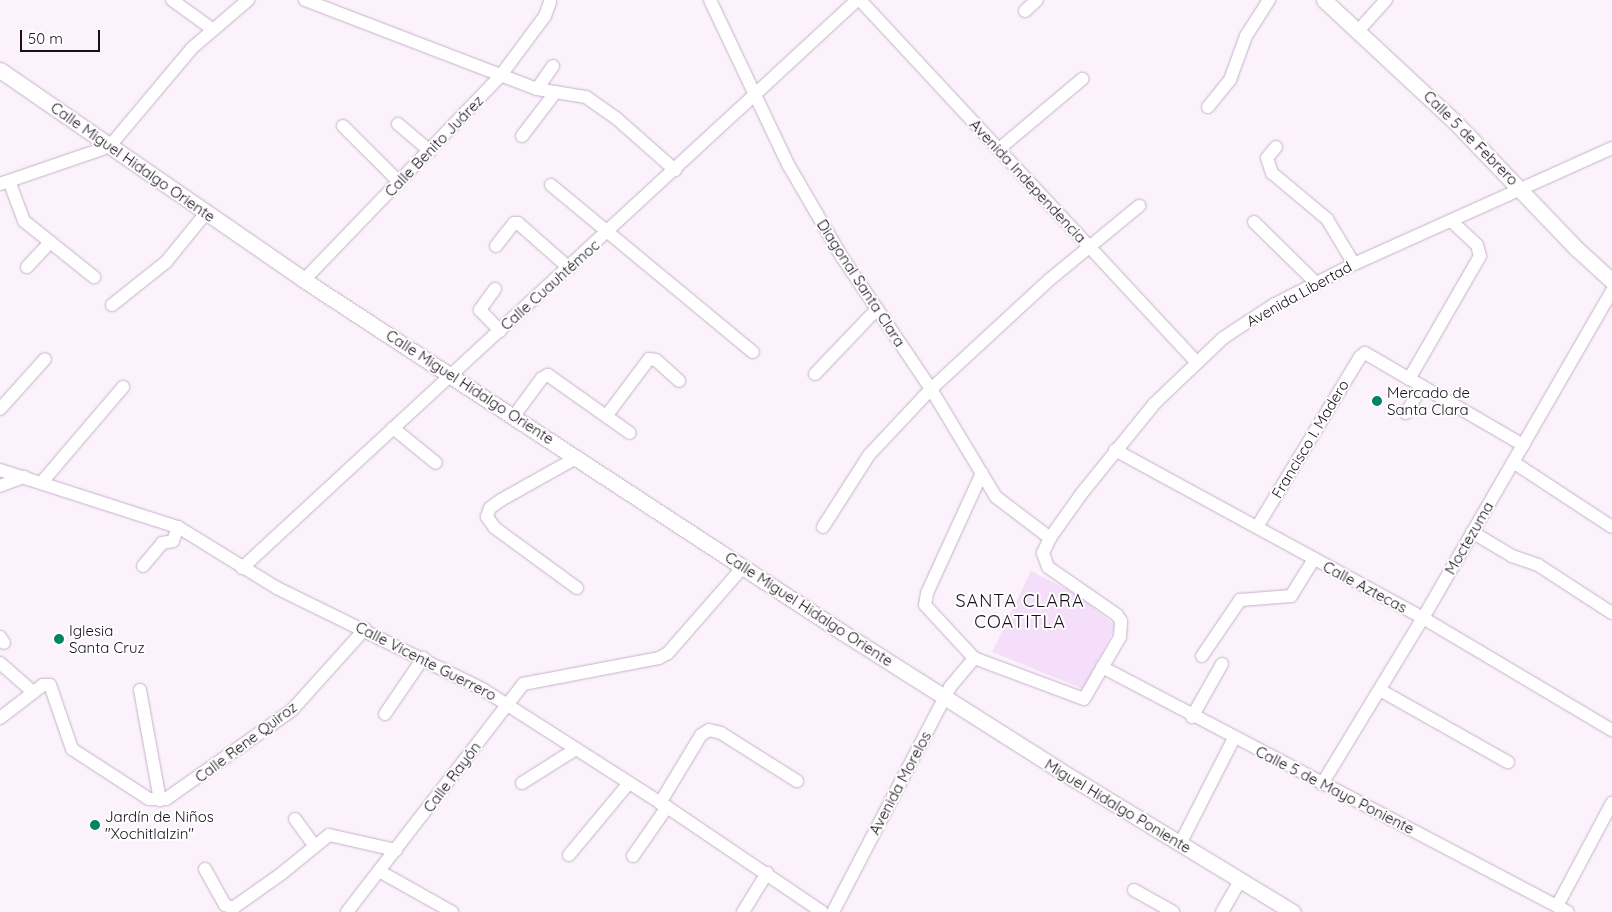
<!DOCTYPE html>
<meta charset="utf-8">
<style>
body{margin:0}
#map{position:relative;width:1612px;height:912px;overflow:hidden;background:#fbf2fc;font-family:Quicksand,sans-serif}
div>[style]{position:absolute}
.green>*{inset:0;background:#f5defa}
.roads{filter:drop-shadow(0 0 1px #c5b1c9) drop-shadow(0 0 1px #c5b1c9)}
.minor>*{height:12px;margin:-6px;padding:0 6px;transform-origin:6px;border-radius:6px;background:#fff}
.tertiary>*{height:15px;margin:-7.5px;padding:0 7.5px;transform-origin:7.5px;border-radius:7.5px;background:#fff}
.dots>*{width:14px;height:14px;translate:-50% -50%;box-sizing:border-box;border:2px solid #fff;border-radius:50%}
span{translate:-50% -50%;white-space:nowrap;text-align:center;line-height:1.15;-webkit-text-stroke:4px #fff;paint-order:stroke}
.street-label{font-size:15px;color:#171019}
.poi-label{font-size:15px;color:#171019}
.left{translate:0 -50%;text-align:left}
.quarter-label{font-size:18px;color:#171019;letter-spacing:1px}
.scale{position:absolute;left:20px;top:30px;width:80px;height:22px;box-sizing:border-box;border:2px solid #171019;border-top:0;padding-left:6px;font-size:15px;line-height:18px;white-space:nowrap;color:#171019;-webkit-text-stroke:4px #fff;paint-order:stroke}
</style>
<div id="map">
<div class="green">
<div style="clip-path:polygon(1031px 571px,1076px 594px,1116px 626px,1083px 689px,992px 652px)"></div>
</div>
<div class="roads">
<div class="minor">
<div style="left:172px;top:0;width:49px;rotate:35.9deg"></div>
<div style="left:305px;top:0;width:248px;rotate:21deg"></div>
<div style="left:537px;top:89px;width:50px;rotate:9.3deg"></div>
<div style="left:586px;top:97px;width:37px;rotate:35deg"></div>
<div style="left:616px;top:118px;width:79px;rotate:41.4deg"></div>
<div style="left:710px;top:0;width:184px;rotate:64.6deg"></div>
<div style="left:789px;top:166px;width:105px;rotate:59.8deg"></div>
<div style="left:842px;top:257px;width:159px;rotate:56deg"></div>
<div style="left:931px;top:389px;width:126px;rotate:59deg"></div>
<div style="left:996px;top:497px;width:68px;rotate:37.2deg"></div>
<div style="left:860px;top:0;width:492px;rotate:47.1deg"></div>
<div style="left:1025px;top:11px;width:16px;rotate:-43deg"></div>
<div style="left:1358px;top:31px;width:42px;rotate:-47.9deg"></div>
<div style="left:537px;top:89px;width:28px;rotate:-55deg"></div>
<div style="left:1208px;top:107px;width:35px;rotate:-51deg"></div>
<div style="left:1230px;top:80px;width:47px;rotate:-70deg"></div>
<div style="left:1246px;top:36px;width:43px;rotate:-57.4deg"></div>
<div style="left:398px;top:124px;width:42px;rotate:40.2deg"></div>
<div style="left:343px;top:126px;width:79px;rotate:45deg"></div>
<div style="left:522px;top:136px;width:54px;rotate:-52.5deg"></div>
<div style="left:1276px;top:147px;width:14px;rotate:129deg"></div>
<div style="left:1267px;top:158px;width:16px;rotate:72deg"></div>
<div style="left:1272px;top:173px;width:72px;rotate:39.9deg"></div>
<div style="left:1327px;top:219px;width:52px;rotate:59deg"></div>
<div style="left:999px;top:149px;width:109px;rotate:-40.1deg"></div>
<div style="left:9px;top:181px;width:43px;rotate:69.4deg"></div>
<div style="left:24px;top:221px;width:90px;rotate:38.7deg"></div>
<div style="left:0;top:184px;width:108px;rotate:-18.9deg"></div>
<div style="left:102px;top:149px;width:14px;rotate:-34deg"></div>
<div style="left:114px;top:141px;width:121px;rotate:-50deg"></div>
<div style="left:192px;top:48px;width:74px;rotate:-40.6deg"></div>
<div style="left:551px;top:185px;width:262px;rotate:39.6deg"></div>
<div style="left:1254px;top:222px;width:87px;rotate:44.5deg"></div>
<div style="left:496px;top:246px;width:29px;rotate:-52deg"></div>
<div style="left:514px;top:223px;width:4px"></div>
<div style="left:518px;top:223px;width:68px;rotate:41.4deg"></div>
<div style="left:27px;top:267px;width:34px;rotate:-47deg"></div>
<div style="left:304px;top:280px;width:284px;rotate:-46.1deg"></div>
<div style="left:501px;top:75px;width:74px;rotate:-53.3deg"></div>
<div style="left:545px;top:16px;width:15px;rotate:-70deg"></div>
<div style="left:495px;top:289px;width:26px;rotate:126deg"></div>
<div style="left:480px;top:310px;width:29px;rotate:46deg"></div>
<div style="left:112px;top:305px;width:69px;rotate:-38.5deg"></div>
<div style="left:166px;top:262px;width:63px;rotate:-50.8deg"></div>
<div style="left:815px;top:374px;width:90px;rotate:-46.4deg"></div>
<div style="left:1409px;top:379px;width:142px;rotate:-60deg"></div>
<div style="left:1480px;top:256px;width:11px;rotate:-105deg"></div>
<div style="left:1477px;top:245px;width:35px;rotate:-137deg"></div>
<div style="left:0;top:409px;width:67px;rotate:-48deg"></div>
<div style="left:1406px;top:413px;width:31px;rotate:-59deg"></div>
<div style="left:607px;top:415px;width:70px;rotate:-53.1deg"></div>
<div style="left:649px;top:359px;width:7px;rotate:8deg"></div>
<div style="left:656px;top:360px;width:31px;rotate:42deg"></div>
<div style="left:514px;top:416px;width:47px;rotate:-53.6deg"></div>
<div style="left:542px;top:378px;width:7px;rotate:-27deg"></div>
<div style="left:548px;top:375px;width:100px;rotate:35.3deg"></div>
<div style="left:393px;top:428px;width:55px;rotate:39.1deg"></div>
<div style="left:1115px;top:450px;width:351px;rotate:28.6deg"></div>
<div style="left:1423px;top:618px;width:220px;rotate:30.7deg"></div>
<div style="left:1513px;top:462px;width:118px;rotate:33.3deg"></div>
<div style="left:0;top:470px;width:187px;rotate:17.8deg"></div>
<div style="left:178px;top:527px;width:116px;rotate:31.6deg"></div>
<div style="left:277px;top:588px;width:231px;rotate:26.2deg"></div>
<div style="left:484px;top:690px;width:217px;rotate:32.6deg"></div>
<div style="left:667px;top:807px;width:187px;rotate:34.1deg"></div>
<div style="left:982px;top:473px;width:132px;rotate:114.6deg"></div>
<div style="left:927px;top:593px;width:12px;rotate:99deg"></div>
<div style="left:925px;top:605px;width:72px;rotate:47.2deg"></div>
<div style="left:974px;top:658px;width:117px;rotate:20.4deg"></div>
<div style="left:1084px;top:699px;width:72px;rotate:-59.9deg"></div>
<div style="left:1120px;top:637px;width:16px;rotate:-86deg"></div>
<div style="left:1121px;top:621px;width:7px;rotate:-124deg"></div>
<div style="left:1117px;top:615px;width:84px;rotate:-145.2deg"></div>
<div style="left:1048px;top:567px;width:15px;rotate:-110deg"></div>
<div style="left:1043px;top:553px;width:17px;rotate:-65deg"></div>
<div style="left:1050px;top:538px;width:55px;rotate:-54.6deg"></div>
<div style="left:1082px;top:493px;width:116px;rotate:-51deg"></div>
<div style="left:1155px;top:403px;width:94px;rotate:-43.7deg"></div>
<div style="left:1223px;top:338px;width:62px;rotate:-33.2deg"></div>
<div style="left:1275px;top:304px;width:89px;rotate:-26.9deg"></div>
<div style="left:1354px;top:264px;width:283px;rotate:-24.2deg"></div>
<div style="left:42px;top:482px;width:125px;rotate:-49.5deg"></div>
<div style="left:0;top:486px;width:26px;rotate:-21deg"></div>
<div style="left:823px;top:527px;width:85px;rotate:-57.4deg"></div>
<div style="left:869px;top:455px;width:91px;rotate:-46.8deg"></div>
<div style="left:931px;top:389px;width:161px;rotate:-42.7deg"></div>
<div style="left:1049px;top:280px;width:117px;rotate:-39.4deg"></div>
<div style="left:1257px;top:527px;width:199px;rotate:-58.8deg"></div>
<div style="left:1360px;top:357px;width:6px;rotate:-39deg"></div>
<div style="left:1365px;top:353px;width:183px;rotate:30.2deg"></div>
<div style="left:1472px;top:532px;width:47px;rotate:31deg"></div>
<div style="left:1512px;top:556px;width:28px;rotate:19deg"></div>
<div style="left:1538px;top:565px;width:88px;rotate:33deg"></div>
<div style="left:143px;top:566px;width:30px;rotate:-50deg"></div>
<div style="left:162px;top:543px;width:11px;rotate:-10deg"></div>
<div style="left:173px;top:541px;width:15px;rotate:-70deg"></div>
<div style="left:242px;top:568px;width:837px;rotate:-42.72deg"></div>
<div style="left:577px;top:588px;width:102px;rotate:-143.8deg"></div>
<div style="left:495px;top:528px;width:14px;rotate:-126deg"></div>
<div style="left:487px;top:517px;width:9px;rotate:-72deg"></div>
<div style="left:490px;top:508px;width:14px;rotate:-36deg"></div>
<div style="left:501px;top:500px;width:88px;rotate:-29.2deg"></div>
<div style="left:0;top:637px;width:7px;rotate:56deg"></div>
<div style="left:1202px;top:656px;width:68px;rotate:-55.8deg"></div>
<div style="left:1240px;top:600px;width:51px;rotate:-4.5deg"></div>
<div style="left:1291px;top:596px;width:44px;rotate:-58.1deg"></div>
<div style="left:0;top:663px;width:44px;rotate:41.3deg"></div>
<div style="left:1102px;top:667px;width:526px;rotate:27.73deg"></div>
<div style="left:140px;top:690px;width:112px;rotate:79.7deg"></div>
<div style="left:1380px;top:690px;width:147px;rotate:29.4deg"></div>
<div style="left:385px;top:714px;width:68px;rotate:-55.8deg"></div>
<div style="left:1192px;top:717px;width:61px;rotate:-60.5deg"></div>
<div style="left:0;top:718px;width:54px;rotate:-37.5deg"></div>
<div style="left:43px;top:685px;width:7px"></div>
<div style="left:50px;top:685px;width:68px;rotate:71deg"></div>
<div style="left:72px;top:749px;width:92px;rotate:33deg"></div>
<div style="left:149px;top:799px;width:17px"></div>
<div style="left:166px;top:799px;width:154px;rotate:-35.2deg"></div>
<div style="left:292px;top:710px;width:109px;rotate:-48deg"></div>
<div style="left:522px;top:783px;width:64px;rotate:-32.2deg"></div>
<div style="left:1322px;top:784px;width:194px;rotate:-58.7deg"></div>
<div style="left:1423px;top:618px;width:378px;rotate:-60deg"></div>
<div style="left:660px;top:803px;width:79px;rotate:-58.9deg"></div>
<div style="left:701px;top:735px;width:9px;rotate:-32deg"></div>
<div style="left:709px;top:730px;width:12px;rotate:14deg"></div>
<div style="left:721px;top:733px;width:90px;rotate:32.3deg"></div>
<div style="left:295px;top:819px;width:32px;rotate:54deg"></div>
<div style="left:1180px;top:844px;width:119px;rotate:-63deg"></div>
<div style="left:569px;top:855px;width:94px;rotate:-50.2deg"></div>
<div style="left:633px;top:856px;width:60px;rotate:-55.2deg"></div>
<div style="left:205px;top:869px;width:41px;rotate:60.9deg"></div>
<div style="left:225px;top:905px;width:9px;rotate:21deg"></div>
<div style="left:233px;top:908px;width:59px;rotate:-35.3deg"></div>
<div style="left:281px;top:874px;width:62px;rotate:-39.1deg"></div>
<div style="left:329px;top:835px;width:69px;rotate:12.6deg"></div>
<div style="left:379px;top:871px;width:84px;rotate:29.3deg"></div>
<div style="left:1134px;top:890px;width:45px;rotate:29.4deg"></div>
<div style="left:1557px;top:906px;width:117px;rotate:-61.9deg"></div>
<div style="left:347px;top:912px;width:288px;rotate:-52.3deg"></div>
<div style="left:523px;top:684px;width:138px;rotate:-10.8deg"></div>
<div style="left:659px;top:658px;width:10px;rotate:-29deg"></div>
<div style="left:668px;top:653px;width:114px;rotate:-48.9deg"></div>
<div style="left:743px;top:912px;width:46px;rotate:-58.4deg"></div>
<div style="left:833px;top:912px;width:254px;rotate:-62.5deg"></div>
<div style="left:950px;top:687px;width:38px;rotate:-50deg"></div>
<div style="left:1222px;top:912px;width:38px;rotate:-60deg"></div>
</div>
<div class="tertiary">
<div style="left:1324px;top:0;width:179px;rotate:43deg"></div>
<div style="left:1455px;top:122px;width:176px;rotate:46.2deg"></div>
<div style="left:1577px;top:249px;width:47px;rotate:42.4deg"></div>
<div style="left:0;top:70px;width:369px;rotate:34.6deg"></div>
<div style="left:304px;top:280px;width:643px;rotate:33.2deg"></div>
<div style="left:842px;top:632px;width:254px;rotate:32.4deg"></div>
<div style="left:1056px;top:768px;width:277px;rotate:31.3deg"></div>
</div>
</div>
<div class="dots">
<div style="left:1377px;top:401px;background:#008568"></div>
<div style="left:59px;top:639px;background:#008568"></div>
<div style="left:95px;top:825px;background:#008568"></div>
</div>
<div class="street-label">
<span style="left:1471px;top:138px;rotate:45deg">Calle 5 de Febrero</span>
<span style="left:434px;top:146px;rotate:-46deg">Calle Benito Juárez</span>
<span style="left:133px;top:162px;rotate:35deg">Calle Miguel Hidalgo Oriente</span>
<span style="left:1028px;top:181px;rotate:47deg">Avenida Independencia</span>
<span style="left:861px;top:283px;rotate:57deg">Diagonal Santa Clara</span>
<span style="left:550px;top:285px;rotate:-42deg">Calle Cuauhtémoc</span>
<span style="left:1299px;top:294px;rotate:-29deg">Avenida Libertad</span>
<span style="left:470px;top:387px;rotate:33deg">Calle Miguel Hidalgo Oriente</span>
<span style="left:1310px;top:439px;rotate:-59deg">Francisco I. Madero</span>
<span style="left:1469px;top:538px;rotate:-60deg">Moctezuma</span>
<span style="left:1365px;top:587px;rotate:28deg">Calle Aztecas</span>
<span style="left:809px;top:609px;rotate:33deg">Calle Miguel Hidalgo Oriente</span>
<span style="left:426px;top:661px;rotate:27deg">Calle Vicente Guerrero</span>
<span style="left:246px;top:742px;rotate:-37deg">Calle Rene Quiroz</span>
<span style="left:452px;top:777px;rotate:-53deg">Calle Rayón</span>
<span style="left:900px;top:783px;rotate:-62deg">Avenida Morelos</span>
<span style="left:1335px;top:790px;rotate:27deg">Calle 5 de Mayo Poniente</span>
<span style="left:1118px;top:806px;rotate:31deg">Miguel Hidalgo Poniente</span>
</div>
<div class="poi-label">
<span class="left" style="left:1387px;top:401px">Mercado de<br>Santa Clara</span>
<span class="left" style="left:69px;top:639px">Iglesia<br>Santa Cruz</span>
<span class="left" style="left:105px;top:825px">Jardín de Niños<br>"Xochitlalzin"</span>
</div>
<div class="quarter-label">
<span style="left:1020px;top:612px">SANTA CLARA<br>COATITLA</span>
</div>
<div class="scale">50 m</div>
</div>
